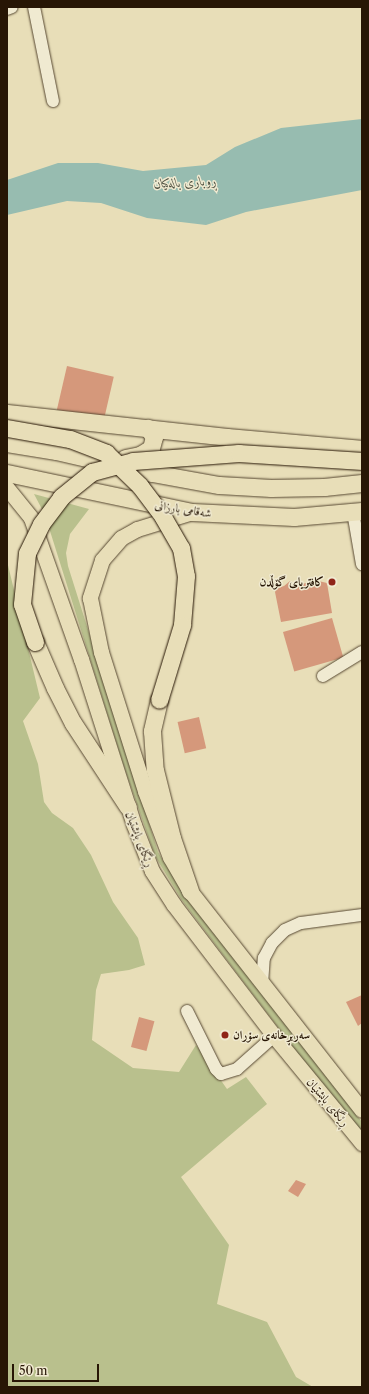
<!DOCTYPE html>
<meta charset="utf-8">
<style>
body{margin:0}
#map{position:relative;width:369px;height:1394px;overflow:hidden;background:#e8deb8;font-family:"Libre Caslon Text",Amiri,serif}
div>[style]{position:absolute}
.green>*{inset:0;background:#b9c08d}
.water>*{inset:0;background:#97bcb0}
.building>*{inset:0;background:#d5987b;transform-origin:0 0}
.roads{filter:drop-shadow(0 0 1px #574832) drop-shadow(0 0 1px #574832)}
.minor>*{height:12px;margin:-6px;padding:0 6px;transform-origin:6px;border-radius:6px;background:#f0ead1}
.major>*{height:15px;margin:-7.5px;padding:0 7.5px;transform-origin:7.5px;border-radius:7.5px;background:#e8deb8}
.highway>*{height:17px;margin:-8.5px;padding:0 8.5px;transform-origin:8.5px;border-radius:8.5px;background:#e8deb8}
.bridges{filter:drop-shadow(0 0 1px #271605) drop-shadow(0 0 1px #271605)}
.highway-bridge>*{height:17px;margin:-8.5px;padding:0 8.5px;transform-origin:8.5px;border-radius:8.5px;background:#e8deb8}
.dots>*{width:11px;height:11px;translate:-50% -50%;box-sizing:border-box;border:2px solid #f0ead1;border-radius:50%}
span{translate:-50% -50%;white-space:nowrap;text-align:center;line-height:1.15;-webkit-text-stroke:3px #f0ead1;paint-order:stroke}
.street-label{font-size:12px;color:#271605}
.poi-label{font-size:12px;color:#271605;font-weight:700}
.right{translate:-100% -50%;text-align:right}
.left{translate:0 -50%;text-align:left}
.water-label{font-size:13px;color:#4e5041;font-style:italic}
.frame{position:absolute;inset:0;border:8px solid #271605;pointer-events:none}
.scale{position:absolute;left:12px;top:1364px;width:87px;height:18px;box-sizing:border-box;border:2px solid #271605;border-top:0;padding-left:5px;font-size:12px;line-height:14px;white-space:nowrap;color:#271605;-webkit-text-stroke:3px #f0ead1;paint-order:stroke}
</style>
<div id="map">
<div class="green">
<div style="clip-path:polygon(34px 494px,89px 509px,70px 534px,66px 553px,68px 566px,158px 852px,169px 870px,225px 945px,362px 1122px,362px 1132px,316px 1077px,251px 992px,181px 899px,155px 856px,124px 767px,45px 515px)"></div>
<div style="clip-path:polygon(7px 561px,40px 698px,23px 721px,38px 764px,44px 802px,52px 813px,73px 828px,91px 855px,113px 902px,138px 938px,145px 965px,129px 970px,101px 974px,96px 990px,92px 1040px,133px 1068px,179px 1072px,196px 1045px,227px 1089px,246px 1077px,267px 1104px,181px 1177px,229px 1245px,217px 1304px,267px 1322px,296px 1377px,313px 1387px,7px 1387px)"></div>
</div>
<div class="water">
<div style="clip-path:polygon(362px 119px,362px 190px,246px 212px,206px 225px,147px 218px,101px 203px,67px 201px,7px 215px,7px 180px,58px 163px,98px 163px,143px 171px,206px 165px,235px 147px,281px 128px)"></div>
</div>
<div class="building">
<div style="left:67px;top:366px;width:48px;height:45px;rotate:13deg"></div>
<div style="clip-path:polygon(310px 579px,327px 583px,332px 613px,281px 622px,275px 592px,277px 588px,284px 586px,290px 581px,294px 585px,307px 583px)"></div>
<div style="left:332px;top:618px;width:41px;height:51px;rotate:74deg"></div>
<div style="left:199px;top:717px;width:32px;height:22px;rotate:77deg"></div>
<div style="clip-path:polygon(362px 995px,362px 1023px,358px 1026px,346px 1002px)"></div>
<div style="left:139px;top:1017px;width:16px;height:31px;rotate:15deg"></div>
<div style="clip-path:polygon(296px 1180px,306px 1184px,298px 1197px,288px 1191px)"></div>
</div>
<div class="roads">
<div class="minor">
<div style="left:34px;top:7px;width:96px;rotate:78.6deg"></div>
<div style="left:7px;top:9px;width:5px;rotate:-22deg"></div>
<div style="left:353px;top:512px;width:53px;rotate:80.2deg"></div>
<div style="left:323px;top:676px;width:46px;rotate:-31.6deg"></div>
<div style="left:262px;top:984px;width:26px;rotate:-86deg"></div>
<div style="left:264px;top:958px;width:17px;rotate:-62deg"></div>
<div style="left:272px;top:943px;width:18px;rotate:-45deg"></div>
<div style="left:285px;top:930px;width:17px;rotate:-24deg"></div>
<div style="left:301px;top:923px;width:62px;rotate:-7.5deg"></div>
<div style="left:187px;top:1011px;width:65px;rotate:63.4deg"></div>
<div style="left:216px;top:1069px;width:7px;rotate:45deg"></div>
<div style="left:221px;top:1074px;width:17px;rotate:-17deg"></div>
<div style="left:237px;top:1069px;width:50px;rotate:-41.7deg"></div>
</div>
<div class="major">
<div style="left:7px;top:488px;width:38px;rotate:51deg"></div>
<div style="left:31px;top:518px;width:150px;rotate:70.5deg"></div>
<div style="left:81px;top:659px;width:174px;rotate:72.3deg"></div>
<div style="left:134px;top:825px;width:49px;rotate:68.6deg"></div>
<div style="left:152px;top:871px;width:40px;rotate:57.1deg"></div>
<div style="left:174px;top:905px;width:165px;rotate:52.6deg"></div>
<div style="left:274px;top:1036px;width:139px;rotate:50.6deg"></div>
<div style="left:192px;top:512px;width:58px;rotate:162.8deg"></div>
<div style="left:137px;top:529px;width:18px;rotate:151deg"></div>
<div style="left:121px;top:538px;width:29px;rotate:131deg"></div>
<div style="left:102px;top:560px;width:40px;rotate:108deg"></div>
<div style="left:90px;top:598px;width:55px;rotate:78.5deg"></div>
<div style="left:101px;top:652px;width:146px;rotate:72.4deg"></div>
<div style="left:145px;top:791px;width:71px;rotate:69.3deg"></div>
<div style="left:170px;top:857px;width:39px;rotate:60deg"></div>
<div style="left:190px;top:891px;width:278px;rotate:51.9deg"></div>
</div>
<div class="highway">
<div style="left:7px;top:413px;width:221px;rotate:6.2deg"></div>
<div style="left:227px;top:437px;width:136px;rotate:5.1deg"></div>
<div style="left:7px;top:443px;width:50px;rotate:9.3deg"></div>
<div style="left:56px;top:451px;width:98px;rotate:12.9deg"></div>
<div style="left:152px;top:473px;width:68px;rotate:10.2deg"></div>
<div style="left:219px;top:485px;width:52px;rotate:3.3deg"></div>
<div style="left:271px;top:488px;width:53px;rotate:-1.1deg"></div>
<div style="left:324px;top:487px;width:38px;rotate:-6deg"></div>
<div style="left:125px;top:458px;width:15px;rotate:-11deg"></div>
<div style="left:140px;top:455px;width:13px;rotate:-32deg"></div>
<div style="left:151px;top:448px;width:11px;rotate:-75deg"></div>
<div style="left:154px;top:437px;width:11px;rotate:-124deg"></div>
<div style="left:7px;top:473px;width:189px;rotate:11.9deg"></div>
<div style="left:192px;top:512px;width:102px;rotate:2.8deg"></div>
<div style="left:294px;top:517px;width:68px;rotate:-5deg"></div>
<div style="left:35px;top:642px;width:50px;rotate:66.5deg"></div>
<div style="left:55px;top:688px;width:39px;rotate:63deg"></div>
<div style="left:73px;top:723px;width:100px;rotate:56.8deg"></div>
<div style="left:159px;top:700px;width:32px;rotate:103deg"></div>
<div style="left:152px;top:731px;width:39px;rotate:86deg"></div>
<div style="left:155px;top:770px;width:70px;rotate:76deg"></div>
<div style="left:172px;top:838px;width:56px;rotate:71.2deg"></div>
</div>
</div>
<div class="bridges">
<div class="highway-bridge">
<div style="left:7px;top:428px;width:64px;rotate:9.9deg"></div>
<div style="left:70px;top:439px;width:39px;rotate:21deg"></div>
<div style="left:106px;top:453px;width:47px;rotate:44.1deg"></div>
<div style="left:140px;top:486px;width:39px;rotate:53deg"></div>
<div style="left:163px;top:517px;width:36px;rotate:60deg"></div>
<div style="left:181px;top:548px;width:28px;rotate:80deg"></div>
<div style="left:186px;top:576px;width:49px;rotate:94.7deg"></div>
<div style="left:182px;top:625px;width:78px;rotate:107deg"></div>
<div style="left:35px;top:642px;width:40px;rotate:-108.9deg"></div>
<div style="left:22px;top:604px;width:51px;rotate:-84.4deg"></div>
<div style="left:27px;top:553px;width:32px;rotate:-64deg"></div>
<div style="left:41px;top:524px;width:34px;rotate:-53deg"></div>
<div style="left:61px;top:497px;width:40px;rotate:-39deg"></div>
<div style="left:92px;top:472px;width:42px;rotate:-15deg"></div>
<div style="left:133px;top:461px;width:106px;rotate:-4.3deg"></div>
<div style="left:239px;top:453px;width:123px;rotate:3.7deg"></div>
</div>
</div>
<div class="dots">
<div style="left:332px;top:582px;background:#8f2418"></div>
<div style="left:225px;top:1035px;background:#8f2418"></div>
</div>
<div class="street-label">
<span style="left:183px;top:509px;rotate:9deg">شەقامی بارزانی</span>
<span style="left:140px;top:839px;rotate:69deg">ڕێگای باپشتیان</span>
<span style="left:328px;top:1102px;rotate:50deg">ڕێگای باپشتیان</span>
</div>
<div class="poi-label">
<span class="right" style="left:324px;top:582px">کافتریای گۆڵدن</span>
<span class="left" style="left:233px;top:1035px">سەربڕخانەی سۆران</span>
</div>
<div class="water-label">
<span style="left:185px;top:182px;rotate:-3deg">ڕوباری بالەکیان</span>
</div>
<div class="frame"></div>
<div class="scale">50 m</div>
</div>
